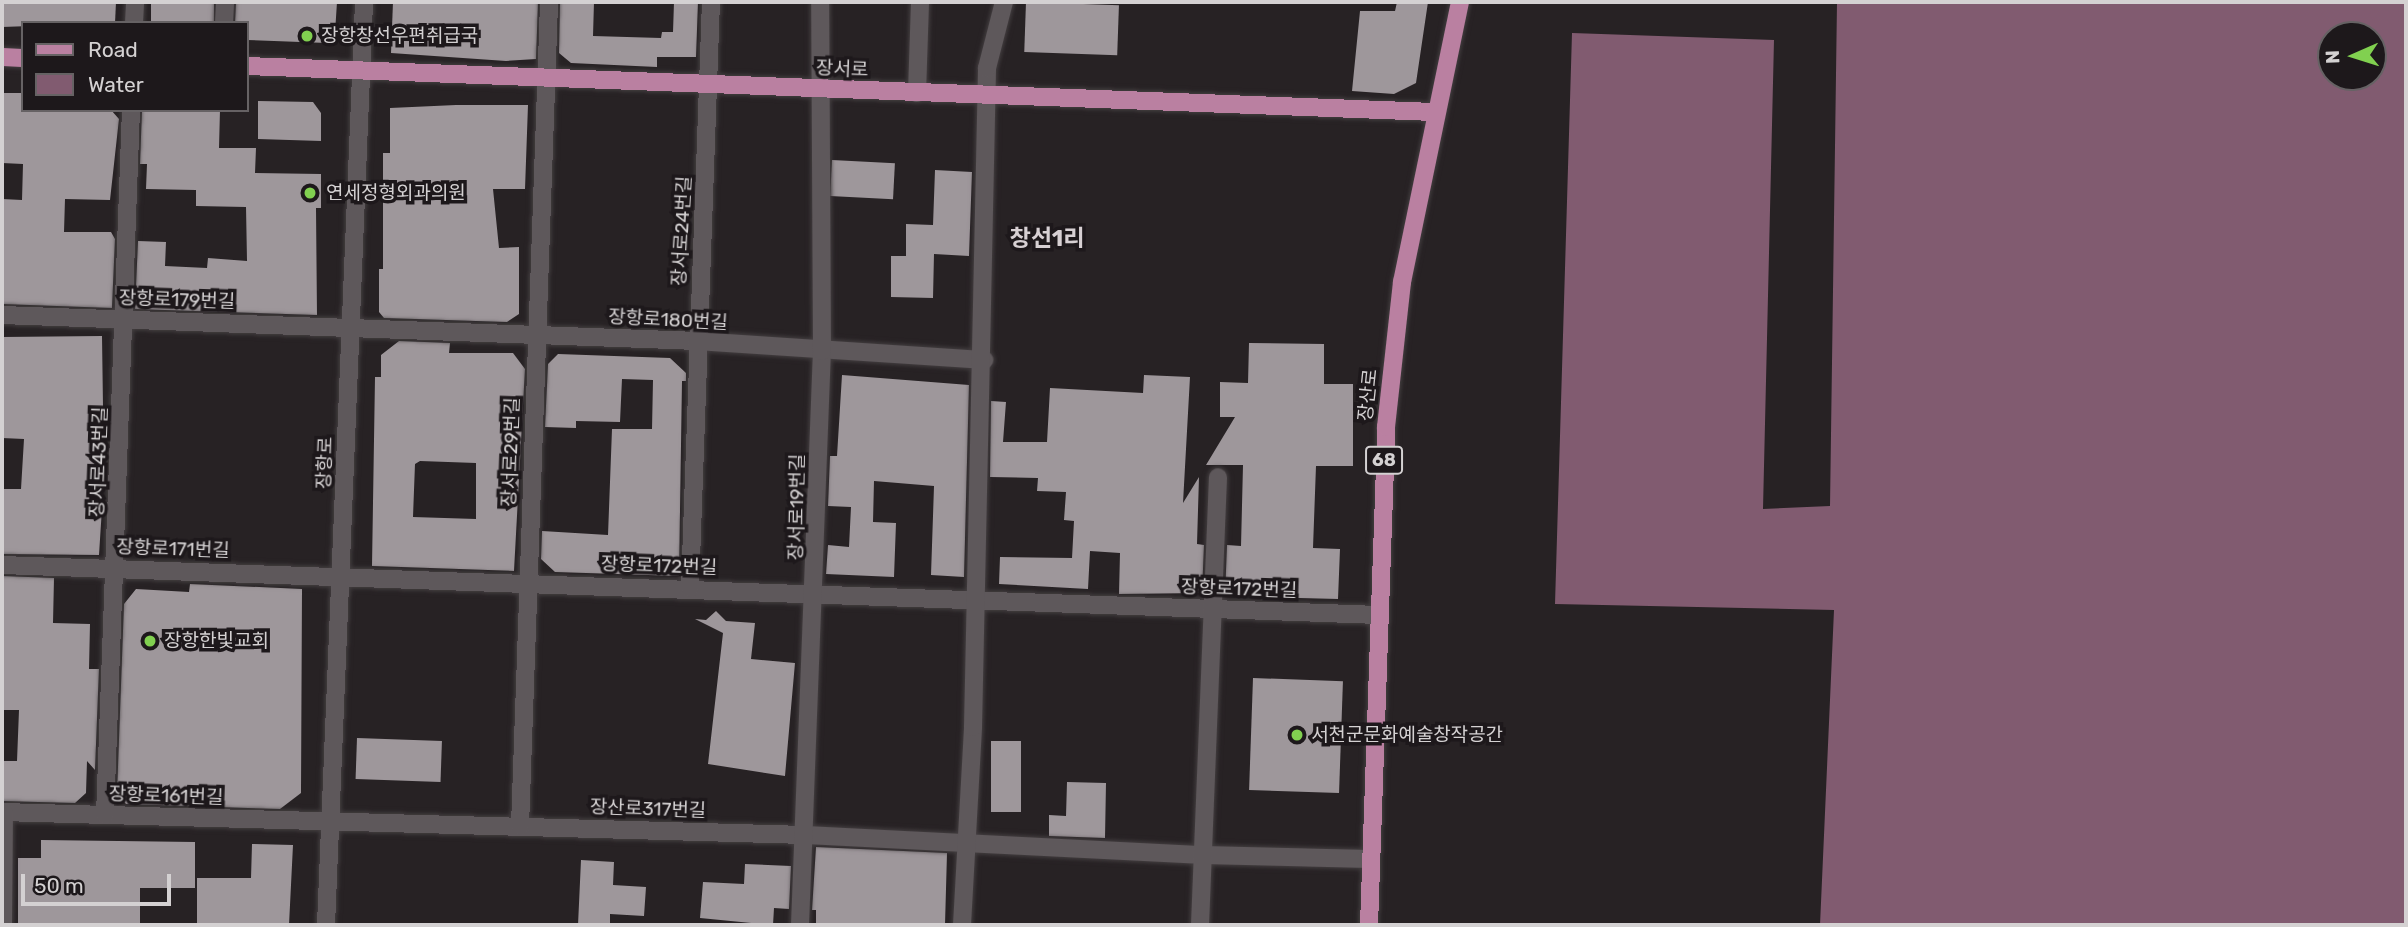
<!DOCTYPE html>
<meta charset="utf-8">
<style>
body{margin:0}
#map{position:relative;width:2408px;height:927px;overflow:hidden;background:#272224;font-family:Rubik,"Noto Sans KR",sans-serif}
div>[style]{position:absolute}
.water>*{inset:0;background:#815b70}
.building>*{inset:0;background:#9e979b;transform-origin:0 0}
.roads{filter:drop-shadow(0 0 2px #433e40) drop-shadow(0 0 2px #433e40)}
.minor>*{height:18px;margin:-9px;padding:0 9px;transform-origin:9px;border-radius:9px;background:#5e585b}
.major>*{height:18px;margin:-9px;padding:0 9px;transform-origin:9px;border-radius:9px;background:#ba80a1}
.dots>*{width:19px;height:19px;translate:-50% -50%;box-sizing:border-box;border:4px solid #1d181b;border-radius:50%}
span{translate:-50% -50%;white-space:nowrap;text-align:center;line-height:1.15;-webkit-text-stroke:7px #1d181b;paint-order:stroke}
.shield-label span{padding:2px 5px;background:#1d181b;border:2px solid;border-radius:5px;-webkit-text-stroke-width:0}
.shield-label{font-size:18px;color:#d4d1d2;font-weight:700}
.poi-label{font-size:19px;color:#d4d1d2}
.left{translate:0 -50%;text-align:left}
.street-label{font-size:19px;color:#d4d1d2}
.quarter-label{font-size:23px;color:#d7d0d3;font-weight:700}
.frame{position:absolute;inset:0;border:4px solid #d4d1d2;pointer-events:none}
.legend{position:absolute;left:21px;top:21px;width:228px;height:91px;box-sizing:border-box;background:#1d181b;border:2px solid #666264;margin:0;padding:9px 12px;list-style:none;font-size:21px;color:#d4d1d2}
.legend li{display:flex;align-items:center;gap:14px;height:35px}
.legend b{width:35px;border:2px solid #666264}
.north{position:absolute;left:2317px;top:21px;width:70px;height:70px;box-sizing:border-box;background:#1d181b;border:2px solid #666264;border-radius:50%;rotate:267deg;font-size:19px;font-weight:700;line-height:28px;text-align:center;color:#d4d1d2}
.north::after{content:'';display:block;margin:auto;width:24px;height:32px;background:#81d050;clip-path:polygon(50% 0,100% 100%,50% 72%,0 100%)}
.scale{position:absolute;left:21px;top:874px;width:150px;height:32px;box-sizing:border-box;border:4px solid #d4d1d2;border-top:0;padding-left:9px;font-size:21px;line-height:24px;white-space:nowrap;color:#d4d1d2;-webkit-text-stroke:5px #1d181b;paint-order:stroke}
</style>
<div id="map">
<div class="water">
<div style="clip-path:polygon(evenodd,1837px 2px,2406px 2px,2406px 925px,1820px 925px,1834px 610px,1555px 604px,1572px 33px,1774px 40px,1763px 509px,1830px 506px,1837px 2px,2331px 35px,2373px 35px,2373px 77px,2331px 77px,2331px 35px)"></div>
</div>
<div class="building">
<div style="clip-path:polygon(2px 2px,116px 2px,115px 23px,2px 27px)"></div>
<div style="left:151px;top:2px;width:63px;height:21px"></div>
<div style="clip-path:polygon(236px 2px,337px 2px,335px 33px,327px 43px,247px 40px,247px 23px,235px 23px)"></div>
<div style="clip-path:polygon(393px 2px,538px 2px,536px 59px,506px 61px,391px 53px)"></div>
<div style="clip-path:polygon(560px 2px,594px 2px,593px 36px,661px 38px,662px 32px,673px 32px,674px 2px,698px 2px,696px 57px,657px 57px,657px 67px,571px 63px,559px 53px)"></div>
<div style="left:1026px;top:2px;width:93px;height:50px;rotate:2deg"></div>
<div style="clip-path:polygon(1397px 2px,1428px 2px,1416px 83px,1394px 94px,1352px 91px,1360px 11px,1395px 11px)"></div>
<div style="clip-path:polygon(2px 93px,23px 93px,23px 110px,111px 110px,119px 119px,110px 200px,65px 199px,64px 232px,111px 232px,115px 239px,112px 308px,2px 304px,2px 199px,22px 200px,23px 164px,2px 163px)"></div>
<div style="clip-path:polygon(258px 101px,313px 102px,321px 113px,321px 141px,258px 139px)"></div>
<div style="clip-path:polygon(456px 105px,528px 105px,525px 189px,493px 189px,499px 248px,519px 247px,519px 314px,507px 322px,384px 318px,379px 312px,379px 269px,383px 269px,383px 153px,390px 153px,390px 108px)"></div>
<div style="clip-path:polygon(142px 110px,220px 110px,219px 148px,256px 148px,255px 173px,321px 174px,321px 208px,316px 208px,317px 315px,135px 309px,138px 241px,166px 242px,165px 266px,207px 268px,208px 258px,247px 261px,246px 207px,196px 206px,196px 190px,146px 189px,147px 164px,140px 164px)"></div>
<div style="left:832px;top:160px;width:63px;height:36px;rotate:3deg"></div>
<div style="clip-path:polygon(935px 170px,972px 172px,969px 256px,934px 254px,933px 298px,891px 297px,891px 256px,906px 256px,906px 224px,933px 225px)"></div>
<div style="clip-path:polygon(102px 336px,104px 477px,99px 555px,2px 554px,2px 489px,21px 489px,24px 439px,2px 438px,2px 337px)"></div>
<div style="clip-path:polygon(evenodd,399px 341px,450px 343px,449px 353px,513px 353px,525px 369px,514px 571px,372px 566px,375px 377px,381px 377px,381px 355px,399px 341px,420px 461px,476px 463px,476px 519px,413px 517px,415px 464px,420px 461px)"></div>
<div style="clip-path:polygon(1249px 343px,1324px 344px,1324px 384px,1353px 384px,1353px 466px,1316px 466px,1313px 548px,1340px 549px,1338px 599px,1225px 596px,1227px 545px,1241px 546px,1243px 465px,1206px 465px,1235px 417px,1220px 417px,1220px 382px,1248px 383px)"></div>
<div style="clip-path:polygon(558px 354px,670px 358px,686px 373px,686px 381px,682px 381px,679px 576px,555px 572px,541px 559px,542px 531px,608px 535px,612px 429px,652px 429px,653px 380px,622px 379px,620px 422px,576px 421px,576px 428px,545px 427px,548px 364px)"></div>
<div style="clip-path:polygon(842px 375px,969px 385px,964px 577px,931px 575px,934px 486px,874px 481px,873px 522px,896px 523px,894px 577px,826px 574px,828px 545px,849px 547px,851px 507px,828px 506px,830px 456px,837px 456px)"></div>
<div style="clip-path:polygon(1144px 375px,1190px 377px,1183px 503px,1199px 477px,1197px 544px,1204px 545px,1202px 593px,1119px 594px,1120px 553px,1090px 551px,1088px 589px,999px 584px,1000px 557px,1072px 558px,1074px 521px,1064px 520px,1066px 492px,1037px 491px,1038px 478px,990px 477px,991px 401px,1006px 402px,1003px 442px,1047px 442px,1050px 388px,1143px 393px)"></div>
<div style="clip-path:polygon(2px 576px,54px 578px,53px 623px,90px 624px,89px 669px,99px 669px,95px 770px,87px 761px,86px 793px,75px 803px,2px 801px,2px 761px,17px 761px,19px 710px,2px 710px)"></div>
<div style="clip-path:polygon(190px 584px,302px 589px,301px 793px,280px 809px,126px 804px,117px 794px,124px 604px,136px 589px,189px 592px)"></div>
<div style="clip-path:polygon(716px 611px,726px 621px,755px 623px,751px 659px,795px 663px,785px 776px,708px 764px,723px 633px,695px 619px,706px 620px)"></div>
<div style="left:1253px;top:678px;width:90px;height:112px;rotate:2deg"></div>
<div style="left:357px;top:738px;width:85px;height:41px;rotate:2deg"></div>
<div style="left:991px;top:741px;width:30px;height:71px"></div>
<div style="clip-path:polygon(1067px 782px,1106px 783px,1105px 838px,1049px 836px,1049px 815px,1066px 816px)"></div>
<div style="clip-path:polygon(41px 840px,195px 842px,195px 888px,140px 888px,140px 925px,18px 925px,18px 858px,41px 858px)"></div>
<div style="clip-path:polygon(252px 844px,293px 845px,289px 925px,197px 925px,197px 878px,251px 878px)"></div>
<div style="clip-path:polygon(816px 847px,947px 853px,945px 925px,816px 925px,816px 910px,812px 910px)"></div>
<div style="clip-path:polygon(581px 860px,614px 862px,613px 885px,646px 887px,644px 916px,610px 914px,610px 925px,578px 925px)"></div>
<div style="clip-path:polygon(745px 864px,791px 866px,789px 909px,774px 908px,773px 925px,700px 918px,703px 882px,744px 884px)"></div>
</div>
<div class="roads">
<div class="minor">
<div style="left:134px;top:23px;width:21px;rotate:-87deg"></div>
<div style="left:224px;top:23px;width:21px;rotate:-87deg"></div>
<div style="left:917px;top:93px;width:91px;rotate:-88.1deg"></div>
<div style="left:2px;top:315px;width:696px;rotate:2.14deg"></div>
<div style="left:698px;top:341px;width:287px;rotate:3.8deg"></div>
<div style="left:2px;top:565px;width:1375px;rotate:2.08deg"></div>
<div style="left:690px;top:588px;width:586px;rotate:-87.95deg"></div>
<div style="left:2px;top:812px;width:804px;rotate:1.64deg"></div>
<div style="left:806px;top:835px;width:398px;rotate:2.9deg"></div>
<div style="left:1203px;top:855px;width:167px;rotate:1.4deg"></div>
<div style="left:105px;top:815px;width:705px;rotate:-87.89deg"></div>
<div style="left:520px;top:826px;width:825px;rotate:-87.98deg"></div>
<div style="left:3px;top:925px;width:113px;rotate:-89.5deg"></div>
<div style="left:326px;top:925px;width:924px;rotate:-87.64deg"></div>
<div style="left:800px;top:925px;width:574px;rotate:-87.81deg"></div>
<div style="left:822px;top:351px;width:349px;rotate:-90.3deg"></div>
<div style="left:962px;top:925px;width:198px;rotate:-86.8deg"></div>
<div style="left:973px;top:727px;width:659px;rotate:-88.78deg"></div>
<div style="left:987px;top:68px;width:68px;rotate:-75.6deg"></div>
<div style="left:1200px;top:925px;width:448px;rotate:-87.7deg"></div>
</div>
<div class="major">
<div style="left:2px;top:57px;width:21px;rotate:3deg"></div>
<div style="left:247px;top:66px;width:1189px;rotate:2.22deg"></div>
<div style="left:1369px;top:925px;width:498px;rotate:-88deg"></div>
<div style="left:1386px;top:427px;width:146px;rotate:-83.7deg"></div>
<div style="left:1402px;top:282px;width:286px;rotate:-78.3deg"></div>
</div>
</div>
<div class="dots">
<div style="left:307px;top:36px;background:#81d050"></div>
<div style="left:310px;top:193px;background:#81d050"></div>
<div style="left:150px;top:641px;background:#81d050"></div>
<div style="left:1297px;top:735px;background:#81d050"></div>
</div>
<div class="shield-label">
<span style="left:1384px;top:460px">68</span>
</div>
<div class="poi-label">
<span class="left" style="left:321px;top:36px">장항창선우편취급국</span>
<span class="left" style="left:326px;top:193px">연세정형외과의원</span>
<span class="left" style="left:164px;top:641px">장항한빛교회</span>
<span class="left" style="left:1311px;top:735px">서천군문화예술창작공간</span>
</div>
<div class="street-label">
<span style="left:842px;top:69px;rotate:2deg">장서로</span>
<span style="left:682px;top:231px;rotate:-87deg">장서로24번길</span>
<span style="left:177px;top:300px;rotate:2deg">장항로179번길</span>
<span style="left:668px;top:320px;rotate:3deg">장항로180번길</span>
<span style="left:1368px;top:395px;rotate:-84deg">장산로</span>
<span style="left:511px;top:452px;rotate:-88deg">장서로29번길</span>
<span style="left:99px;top:462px;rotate:-88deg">장서로43번길</span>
<span style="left:325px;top:463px;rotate:-88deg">장항로</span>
<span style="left:797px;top:507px;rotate:-89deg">장서로19번길</span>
<span style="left:173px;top:549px;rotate:2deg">장항로171번길</span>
<span style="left:659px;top:566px;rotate:2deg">장항로172번길</span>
<span style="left:1239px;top:589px;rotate:2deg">장항로172번길</span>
<span style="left:166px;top:796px;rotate:2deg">장항로161번길</span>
<span style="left:648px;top:809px;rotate:2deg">장산로317번길</span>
</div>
<div class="quarter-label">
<span style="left:1047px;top:238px">창선1리</span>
</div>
<div class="frame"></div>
<ul class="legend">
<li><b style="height:9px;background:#ba80a1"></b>Road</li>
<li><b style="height:19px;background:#815b70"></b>Water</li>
</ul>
<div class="north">N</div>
<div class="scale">50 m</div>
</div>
